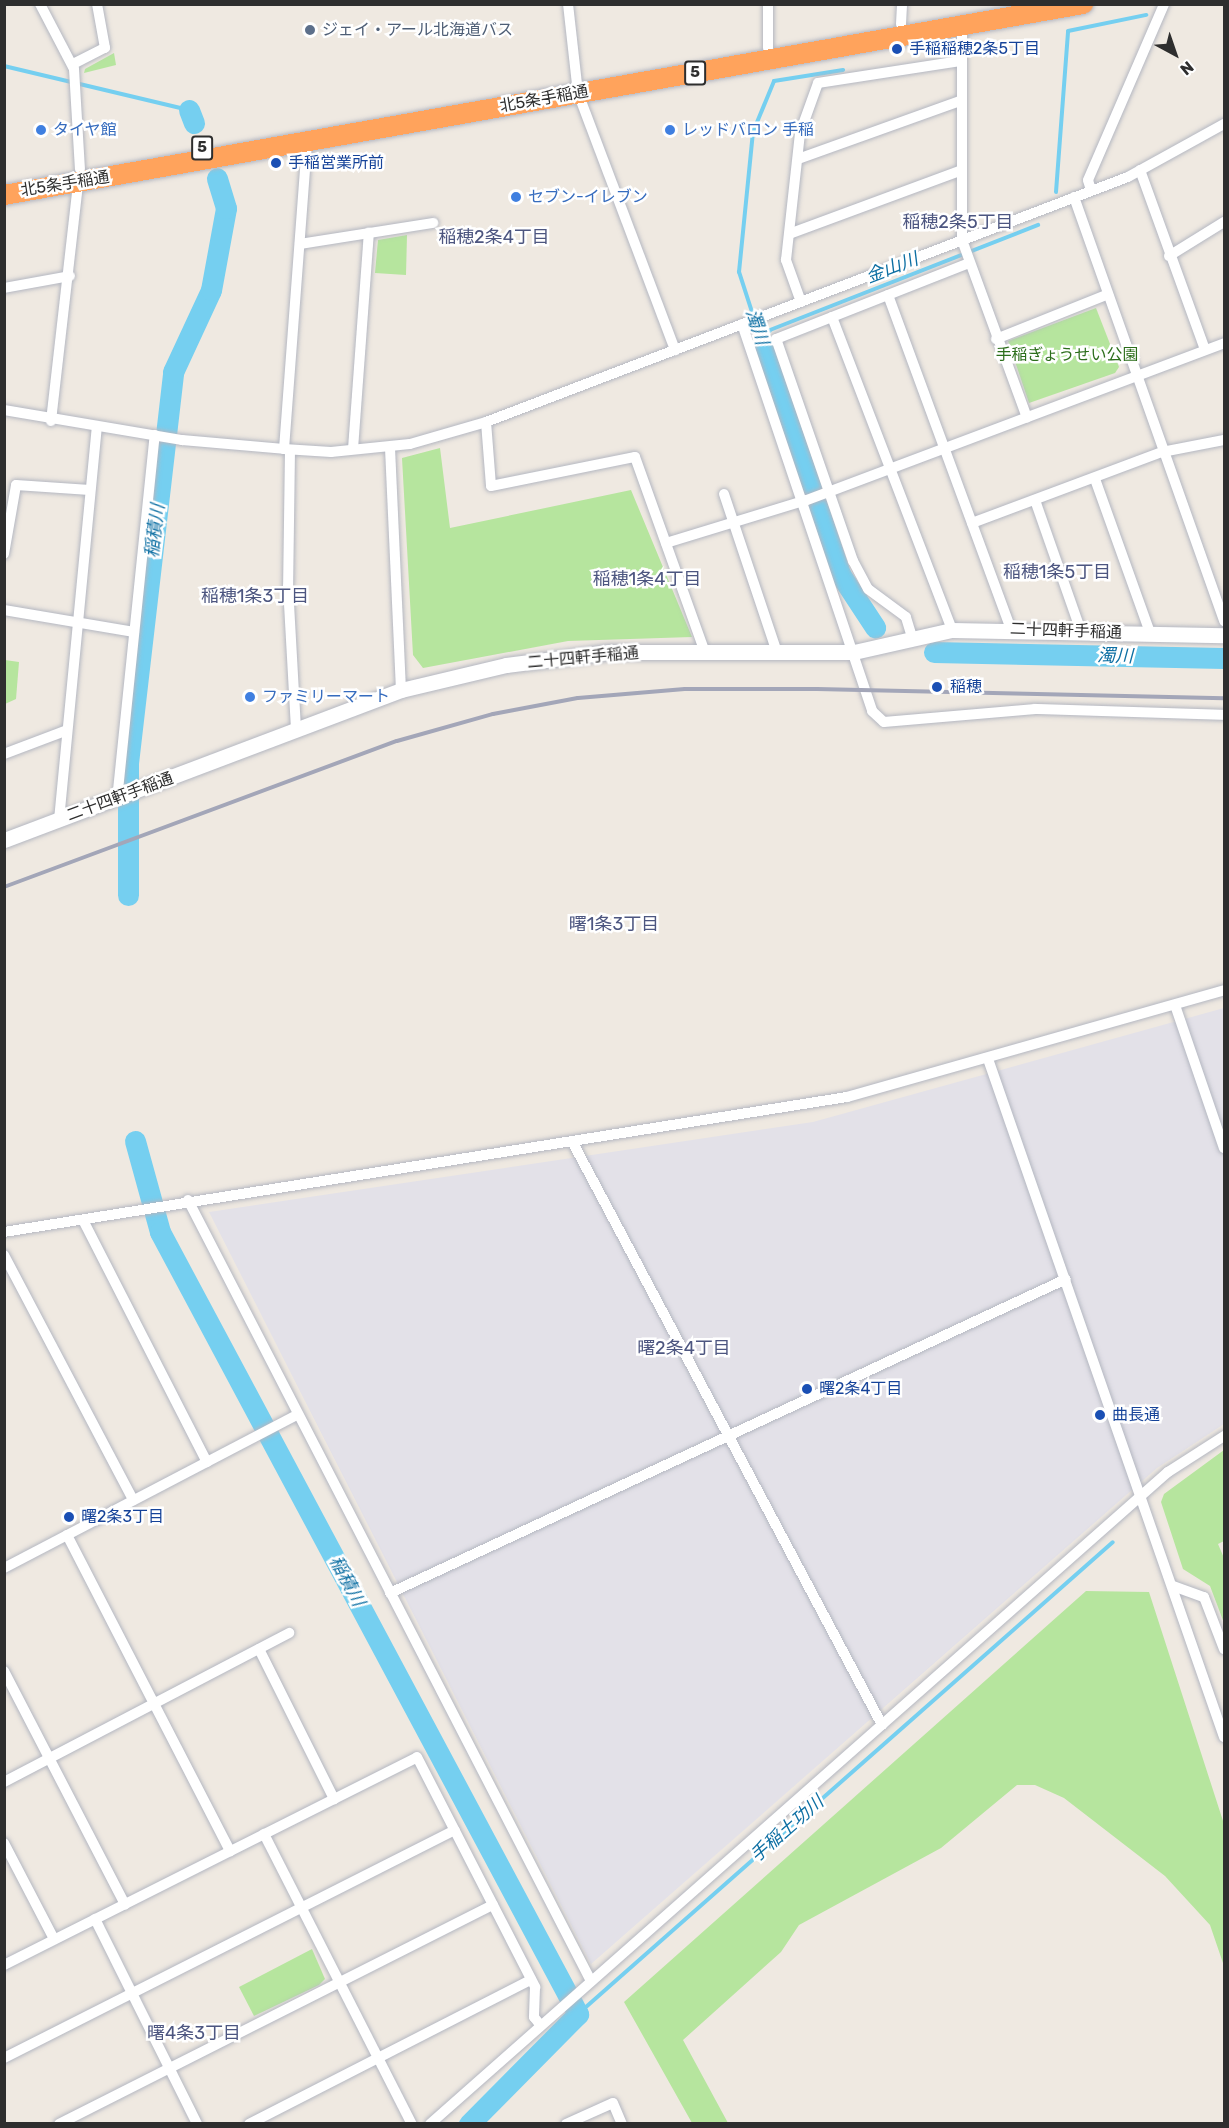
<!DOCTYPE html>
<meta charset="utf-8">
<style>
body{margin:0}
#map{position:relative;width:1229px;height:2128px;overflow:hidden;background:#efe9e1;font-family:Rubik,"Noto Sans JP",sans-serif}
div>[style]{position:absolute}
.industrial>*{inset:0;background:#e3e1e8}
.green>*{inset:0;background:#b6e59e}
.stream>*{height:4px;margin:-2px;padding:0 2px;transform-origin:2px;border-radius:2px;background:#75cff0}
.river>*{height:21px;margin:-10.5px;padding:0 10.5px;transform-origin:10.5px;border-radius:10.5px;background:#75cff0}
.roads{filter:drop-shadow(0 0 2px #b4b7c1) drop-shadow(0 0 2px #b4b7c1)}
.street>*{height:10px;margin:-5px;padding:0 5px;transform-origin:5px;border-radius:5px;background:#fff}
.secondary>*{height:15px;margin:-7.5px;padding:0 7.5px;transform-origin:7.5px;border-radius:7.5px;background:#fff}
.highway>*{height:20px;margin:-10px;padding:0 10px;transform-origin:10px;border-radius:10px;background:#ffa35c}
.rail>*{height:4px;margin:-2px;padding:0 2px;transform-origin:2px;border-radius:2px;background:#a3a6b8}
.dots>*{width:16px;height:16px;translate:-50% -50%;box-sizing:border-box;border:3px solid #fff;border-radius:50%}
span{translate:-50% -50%;white-space:nowrap;text-align:center;line-height:1.15;-webkit-text-stroke:5px #fff;paint-order:stroke}
.shield-label span{padding:2px 4px;background:#fff;border:2px solid;border-radius:4px;-webkit-text-stroke-width:0}
.shield-label{font-size:15px;color:#2e2e2e;font-weight:700}
.service-label{font-size:16px;color:#4e5e75}
.left{translate:0 -50%;text-align:left}
.transit-label{font-size:16px;color:#164399}
.street-label{font-size:16px;color:#2e2e2e}
.shop-label{font-size:16px;color:#366cbe}
.park-label{font-size:16px;color:#2c6e1b}
.neighbourhood-label{font-size:18px;color:#4d5680}
.water-label{font-size:18px;color:#0d6fa3;font-style:italic}
.frame{position:absolute;inset:0;border:6px solid #2e2e2e;pointer-events:none}
.north{position:absolute;left:1145px;top:24px;width:60px;height:60px;-webkit-text-stroke:4px #fff;paint-order:stroke;rotate:140deg;font-size:16px;font-weight:700;line-height:24px;text-align:center;color:#2e2e2e}
.north::after{content:'';display:block;margin:auto;width:21px;height:27px;background:#2e2e2e;clip-path:polygon(50% 0,100% 100%,50% 72%,0 100%)}
</style>
<div id="map">
<div class="industrial">
<div style="clip-path:polygon(1224px 1008px,1224px 1424px,1157px 1468px,591px 1964px,209px 1212px,813px 1122px)"></div>
</div>
<div class="green">
<div style="clip-path:polygon(114px 53px,116px 65px,84px 73px,85px 69px)"></div>
<div style="clip-path:polygon(407px 235px,406px 275px,375px 273px,378px 240px)"></div>
<div style="clip-path:polygon(1096px 308px,1119px 367px,1115px 373px,1029px 403px,1008px 341px)"></div>
<div style="clip-path:polygon(440px 448px,450px 528px,631px 490px,692px 637px,568px 641px,423px 668px,413px 655px,402px 458px)"></div>
<div style="clip-path:polygon(5px 660px,19px 662px,16px 699px,5px 704px)"></div>
<div style="clip-path:polygon(1224px 1450px,1224px 1541px,1218px 1544px,1224px 1558px,1224px 1623px,1210px 1586px,1183px 1569px,1161px 1502px,1164px 1494px)"></div>
<div style="clip-path:polygon(1086px 1591px,1149px 1592px,1224px 1824px,1224px 1966px,1210px 1925px,1165px 1876px,1064px 1798px,1035px 1785px,1017px 1785px,941px 1848px,799px 1925px,781px 1952px,683px 2040px,728px 2123px,692px 2123px,624px 2002px)"></div>
<div style="clip-path:polygon(312px 1949px,325px 1979px,319px 1985px,254px 2016px,239px 1987px)"></div>
</div>
<div class="stream">
<div style="left:4px;top:66px;width:190px;rotate:13.4deg"></div>
<div style="left:1056px;top:192px;width:161px;rotate:-85.7deg"></div>
<div style="left:1068px;top:31px;width:80px;rotate:-11.6deg"></div>
<div style="left:762px;top:342px;width:14px;rotate:-56deg"></div>
<div style="left:770px;top:330px;width:288px;rotate:-21.4deg"></div>
<div style="left:762px;top:343px;width:75px;rotate:-107.9deg"></div>
<div style="left:739px;top:272px;width:141px;rotate:-84.3deg"></div>
<div style="left:753px;top:132px;width:55px;rotate:-67.6deg"></div>
<div style="left:774px;top:81px;width:70px;rotate:-9.1deg"></div>
<div style="left:578px;top:2014px;width:713px;rotate:-41.42deg"></div>
</div>
<div class="river">
<div style="left:189px;top:110px;width:14px;rotate:69deg"></div>
<div style="left:762px;top:343px;width:244px;rotate:71.3deg"></div>
<div style="left:840px;top:574px;width:64px;rotate:56.6deg"></div>
<div style="left:934px;top:652px;width:290px;rotate:1.2deg"></div>
<div style="left:128px;top:895px;width:132px;rotate:-90deg"></div>
<div style="left:128px;top:763px;width:394px;rotate:-83.4deg"></div>
<div style="left:173px;top:372px;width:90px;rotate:-65.1deg"></div>
<div style="left:211px;top:290px;width:83px;rotate:-79.6deg"></div>
<div style="left:226px;top:208px;width:31px;rotate:-107deg"></div>
<div style="left:135px;top:1141px;width:94px;rotate:74.6deg"></div>
<div style="left:160px;top:1232px;width:887px;rotate:61.87deg"></div>
<div style="left:578px;top:2014px;width:155px;rotate:134.7deg"></div>
</div>
<div class="roads">
<div class="street">
<div style="left:40px;top:4px;width:73px;rotate:62.4deg"></div>
<div style="left:74px;top:69px;width:100px;rotate:86.6deg"></div>
<div style="left:568px;top:4px;width:90px;rotate:83.6deg"></div>
<div style="left:578px;top:93px;width:275px;rotate:69.3deg"></div>
<div style="left:768px;top:4px;width:44px;rotate:90deg"></div>
<div style="left:901px;top:24px;width:20px;rotate:-87deg"></div>
<div style="left:962px;top:27px;width:213px;rotate:90deg"></div>
<div style="left:962px;top:240px;width:189px;rotate:69.9deg"></div>
<div style="left:73px;top:64px;width:36px;rotate:-27deg"></div>
<div style="left:105px;top:48px;width:45px;rotate:-100.3deg"></div>
<div style="left:798px;top:159px;width:172px;rotate:-19.7deg"></div>
<div style="left:1140px;top:170px;width:191px;rotate:70.1deg"></div>
<div style="left:1091px;top:190px;width:10px;rotate:-107deg"></div>
<div style="left:1088px;top:180px;width:192px;rotate:-66.6deg"></div>
<div style="left:1074px;top:197px;width:450px;rotate:70.5deg"></div>
<div style="left:789px;top:234px;width:181px;rotate:-20.3deg"></div>
<div style="left:300px;top:244px;width:135px;rotate:-9deg"></div>
<div style="left:1169px;top:256px;width:65px;rotate:-31.7deg"></div>
<div style="left:4px;top:288px;width:67px;rotate:-10.3deg"></div>
<div style="left:888px;top:295px;width:356px;rotate:69.8deg"></div>
<div style="left:801px;top:302px;width:45px;rotate:-109.7deg"></div>
<div style="left:786px;top:260px;width:128px;rotate:-83.7deg"></div>
<div style="left:800px;top:133px;width:53px;rotate:-70.2deg"></div>
<div style="left:818px;top:83px;width:144px;rotate:-8.8deg"></div>
<div style="left:832px;top:317px;width:335px;rotate:69deg"></div>
<div style="left:742px;top:324px;width:408px;rotate:71.4deg"></div>
<div style="left:872px;top:711px;width:16px;rotate:43deg"></div>
<div style="left:884px;top:722px;width:152px;rotate:-4.9deg"></div>
<div style="left:1035px;top:709px;width:189px;rotate:1.8deg"></div>
<div style="left:996px;top:339px;width:118px;rotate:-21.8deg"></div>
<div style="left:4px;top:410px;width:181px;rotate:9.6deg"></div>
<div style="left:182px;top:440px;width:102px;rotate:5deg"></div>
<div style="left:284px;top:449px;width:47px;rotate:3.7deg"></div>
<div style="left:331px;top:452px;width:79px;rotate:-5.8deg"></div>
<div style="left:410px;top:444px;width:79px;rotate:-16.1deg"></div>
<div style="left:486px;top:422px;width:687px;rotate:-20.89deg"></div>
<div style="left:1128px;top:177px;width:110px;rotate:-28.9deg"></div>
<div style="left:51px;top:421px;width:240px;rotate:-83.5deg"></div>
<div style="left:486px;top:422px;width:64px;rotate:85.5deg"></div>
<div style="left:491px;top:486px;width:147px;rotate:-11.4deg"></div>
<div style="left:635px;top:457px;width:207px;rotate:70.3deg"></div>
<div style="left:390px;top:448px;width:242px;rotate:87.4deg"></div>
<div style="left:284px;top:449px;width:307px;rotate:-85.7deg"></div>
<div style="left:353px;top:449px;width:217px;rotate:-85.8deg"></div>
<div style="left:290px;top:450px;width:136px;rotate:90.8deg"></div>
<div style="left:288px;top:586px;width:145px;rotate:86.8deg"></div>
<div style="left:1095px;top:479px;width:164px;rotate:70.3deg"></div>
<div style="left:724px;top:494px;width:167px;rotate:71.5deg"></div>
<div style="left:1035px;top:500px;width:139px;rotate:70.7deg"></div>
<div style="left:972px;top:523px;width:203px;rotate:-20.5deg"></div>
<div style="left:1162px;top:452px;width:63px;rotate:-11deg"></div>
<div style="left:666px;top:543px;width:147px;rotate:-17deg"></div>
<div style="left:807px;top:500px;width:446px;rotate:-20.6deg"></div>
<div style="left:4px;top:554px;width:70px;rotate:-80.1deg"></div>
<div style="left:16px;top:485px;width:74px;rotate:3.9deg"></div>
<div style="left:4px;top:610px;width:132px;rotate:9.6deg"></div>
<div style="left:912px;top:637px;width:21px;rotate:-107deg"></div>
<div style="left:906px;top:617px;width:47px;rotate:-143.6deg"></div>
<div style="left:868px;top:589px;width:32px;rotate:-118deg"></div>
<div style="left:853px;top:561px;width:235px;rotate:-109.1deg"></div>
<div style="left:776px;top:339px;width:207px;rotate:-21.5deg"></div>
<div style="left:4px;top:754px;width:65px;rotate:-20.7deg"></div>
<div style="left:117px;top:800px;width:367px;rotate:-84.1deg"></div>
<div style="left:59px;top:820px;width:395px;rotate:-84.5deg"></div>
<div style="left:1176px;top:1008px;width:148px;rotate:71.1deg"></div>
<div style="left:988px;top:1059px;width:718px;rotate:70.81deg"></div>
<div style="left:573px;top:1143px;width:659px;rotate:62.03deg"></div>
<div style="left:188px;top:1200px;width:879px;rotate:62.71deg"></div>
<div style="left:83px;top:1220px;width:272px;rotate:62.9deg"></div>
<div style="left:4px;top:1232px;width:854px;rotate:-9.1deg"></div>
<div style="left:847px;top:1097px;width:392px;rotate:-15.8deg"></div>
<div style="left:4px;top:1255px;width:277px;rotate:62.2deg"></div>
<div style="left:67px;top:1535px;width:356px;rotate:62.7deg"></div>
<div style="left:4px;top:1568px;width:331px;rotate:-27.6deg"></div>
<div style="left:1173px;top:1586px;width:33px;rotate:20deg"></div>
<div style="left:1204px;top:1597px;width:56px;rotate:69deg"></div>
<div style="left:390px;top:1593px;width:745px;rotate:-24.91deg"></div>
<div style="left:259px;top:1649px;width:168px;rotate:63.4deg"></div>
<div style="left:4px;top:1671px;width:263px;rotate:62.6deg"></div>
<div style="left:4px;top:1782px;width:322px;rotate:-27.6deg"></div>
<div style="left:264px;top:1834px;width:326px;rotate:63deg"></div>
<div style="left:4px;top:1843px;width:108px;rotate:62.5deg"></div>
<div style="left:95px;top:1919px;width:229px;rotate:63.5deg"></div>
<div style="left:4px;top:1965px;width:462px;rotate:-26.7deg"></div>
<div style="left:417px;top:1757px;width:259px;rotate:62.8deg"></div>
<div style="left:535px;top:1987px;width:30px;rotate:92deg"></div>
<div style="left:534px;top:2017px;width:11px;rotate:52deg"></div>
<div style="left:4px;top:2058px;width:505px;rotate:-26.82deg"></div>
<div style="left:59px;top:2124px;width:486px;rotate:-26.8deg"></div>
<div style="left:249px;top:2124px;width:317px;rotate:-27.1deg"></div>
<div style="left:430px;top:2124px;width:985px;rotate:-41.46deg"></div>
<div style="left:1168px;top:1472px;width:67px;rotate:-32.7deg"></div>
<div style="left:566px;top:2124px;width:51px;rotate:-24.1deg"></div>
<div style="left:613px;top:2103px;width:23px;rotate:67deg"></div>
</div>
<div class="secondary">
<div style="left:4px;top:840px;width:424px;rotate:-20.7deg"></div>
<div style="left:401px;top:690px;width:108px;rotate:-13.4deg"></div>
<div style="left:506px;top:665px;width:104px;rotate:-7.2deg"></div>
<div style="left:609px;top:652px;width:245px"></div>
<div style="left:854px;top:652px;width:100px;rotate:-12.7deg"></div>
<div style="left:952px;top:630px;width:272px;rotate:1.1deg"></div>
</div>
<div class="highway">
<div style="left:4px;top:195px;width:1096px;rotate:-10.04deg"></div>
</div>
</div>
<div class="rail">
<div style="left:4px;top:887px;width:419px;rotate:-20.4deg"></div>
<div style="left:397px;top:741px;width:100px;rotate:-15.7deg"></div>
<div style="left:493px;top:714px;width:86px;rotate:-10.7deg"></div>
<div style="left:578px;top:698px;width:107px;rotate:-4.8deg"></div>
<div style="left:685px;top:689px;width:132px"></div>
<div style="left:817px;top:689px;width:407px;rotate:1.3deg"></div>
</div>
<div class="dots">
<div style="left:310px;top:30px;background:#5c6f8a"></div>
<div style="left:897px;top:49px;background:#1a4fb4"></div>
<div style="left:41px;top:130px;background:#3f7fe0"></div>
<div style="left:670px;top:130px;background:#3f7fe0"></div>
<div style="left:276px;top:163px;background:#1a4fb4"></div>
<div style="left:516px;top:197px;background:#3f7fe0"></div>
<div style="left:937px;top:687px;background:#1a4fb4"></div>
<div style="left:250px;top:697px;background:#3f7fe0"></div>
<div style="left:807px;top:1389px;background:#1a4fb4"></div>
<div style="left:1100px;top:1415px;background:#1a4fb4"></div>
<div style="left:69px;top:1517px;background:#1a4fb4"></div>
</div>
<div class="shield-label">
<span style="left:695px;top:73px">5</span>
<span style="left:202px;top:148px">5</span>
</div>
<div class="service-label">
<span class="left" style="left:322px;top:30px">ジェイ・アール北海道バス</span>
</div>
<div class="transit-label">
<span class="left" style="left:909px;top:49px">手稲稲穂2条5丁目</span>
<span class="left" style="left:288px;top:163px">手稲営業所前</span>
<span class="left" style="left:950px;top:687px">稲穂</span>
<span class="left" style="left:819px;top:1389px">曙2条4丁目</span>
<span class="left" style="left:1112px;top:1415px">曲長通</span>
<span class="left" style="left:81px;top:1517px">曙2条3丁目</span>
</div>
<div class="street-label">
<span style="left:544px;top:99px;rotate:-10deg">北5条手稲通</span>
<span style="left:65px;top:184px;rotate:-9deg">北5条手稲通</span>
<span style="left:1066px;top:631px;rotate:2deg">二十四軒手稲通</span>
<span style="left:583px;top:658px;rotate:-5deg">二十四軒手稲通</span>
<span style="left:120px;top:797px;rotate:-20deg">二十四軒手稲通</span>
</div>
<div class="shop-label">
<span class="left" style="left:53px;top:130px">タイヤ館</span>
<span class="left" style="left:682px;top:130px">レッドバロン 手稲</span>
<span class="left" style="left:528px;top:197px">セブン-イレブン</span>
<span class="left" style="left:262px;top:697px">ファミリーマート</span>
</div>
<div class="park-label">
<span style="left:1067px;top:355px">手稲ぎょうせい公園</span>
</div>
<div class="neighbourhood-label">
<span style="left:958px;top:222px">稲穂2条5丁目</span>
<span style="left:494px;top:237px">稲穂2条4丁目</span>
<span style="left:1057px;top:572px">稲穂1条5丁目</span>
<span style="left:647px;top:579px">稲穂1条4丁目</span>
<span style="left:255px;top:596px">稲穂1条3丁目</span>
<span style="left:614px;top:924px">曙1条3丁目</span>
<span style="left:684px;top:1348px">曙2条4丁目</span>
<span style="left:194px;top:2033px">曙4条3丁目</span>
</div>
<div class="water-label">
<span style="left:892px;top:268px;rotate:-21deg">金山川</span>
<span style="left:757px;top:327px;rotate:72deg">濁川</span>
<span style="left:155px;top:531px;rotate:-83deg">稲積川</span>
<span style="left:1115px;top:656px;rotate:1deg">濁川</span>
<span style="left:347px;top:1581px;rotate:62deg">稲積川</span>
<span style="left:787px;top:1829px;rotate:-41deg">手稲土功川</span>
</div>
<div class="frame"></div>
<div class="north">N</div>
</div>
